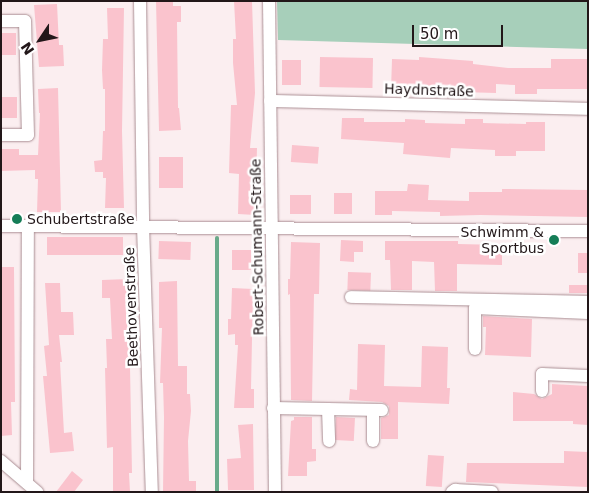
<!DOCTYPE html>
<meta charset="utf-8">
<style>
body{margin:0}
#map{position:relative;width:589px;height:493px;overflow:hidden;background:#fbeef0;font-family:"DejaVu Sans",sans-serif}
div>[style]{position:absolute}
.green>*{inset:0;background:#a7cfba}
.stream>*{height:4px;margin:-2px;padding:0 2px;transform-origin:2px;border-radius:2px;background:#69a98a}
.building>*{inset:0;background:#fac3cd;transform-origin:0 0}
.roads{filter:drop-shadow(0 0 1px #aa8e93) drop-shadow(0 0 1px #aa8e93)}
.minor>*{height:12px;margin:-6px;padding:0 6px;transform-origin:6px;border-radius:6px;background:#fff}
.dots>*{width:14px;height:14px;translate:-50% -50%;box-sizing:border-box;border:2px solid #fff;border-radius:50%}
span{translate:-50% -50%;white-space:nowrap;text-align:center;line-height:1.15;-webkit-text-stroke:5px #fff;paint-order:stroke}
.street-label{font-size:14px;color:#221719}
.poi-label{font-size:14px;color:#221719}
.left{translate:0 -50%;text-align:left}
.right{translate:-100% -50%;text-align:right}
.frame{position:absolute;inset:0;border:2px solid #221719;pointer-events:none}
.north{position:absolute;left:15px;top:15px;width:50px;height:50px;-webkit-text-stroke:4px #fff;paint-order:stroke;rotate:236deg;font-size:14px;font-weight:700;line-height:20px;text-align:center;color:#221719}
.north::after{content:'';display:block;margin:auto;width:18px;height:22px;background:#221719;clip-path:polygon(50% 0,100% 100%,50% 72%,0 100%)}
.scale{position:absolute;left:412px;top:25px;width:91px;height:22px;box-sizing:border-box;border:2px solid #221719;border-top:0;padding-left:6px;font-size:15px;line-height:18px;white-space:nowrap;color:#221719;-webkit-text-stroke:4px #fff;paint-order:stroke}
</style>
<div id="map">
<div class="green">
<div style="clip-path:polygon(277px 1px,588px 1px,588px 49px,278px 40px)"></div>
</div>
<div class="stream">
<div style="left:217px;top:492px;width:254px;rotate:-90deg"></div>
</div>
<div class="building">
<div style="clip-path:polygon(156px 1px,173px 1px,173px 6px,181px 6px,181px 22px,177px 22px,178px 108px,179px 108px,181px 130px,159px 131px)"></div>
<div style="clip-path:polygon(234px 1px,252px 1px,255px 93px,250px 148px,257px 148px,255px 215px,238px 214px,239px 174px,229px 173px,231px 105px,237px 105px,233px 63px,233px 39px,236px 39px)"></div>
<div style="clip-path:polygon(57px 4px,59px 45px,63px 45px,64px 66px,39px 67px,34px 5px)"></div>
<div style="clip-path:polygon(107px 8px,124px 8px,122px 131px,124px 208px,105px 208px,106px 178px,103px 178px,103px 172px,95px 172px,94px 161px,102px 160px,103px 131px,105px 131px,105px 89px,103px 89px,102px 70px,103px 39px,108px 39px)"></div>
<div style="left:1px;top:33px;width:15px;height:22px"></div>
<div style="left:320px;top:57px;width:53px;height:30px;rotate:1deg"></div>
<div style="clip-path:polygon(419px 57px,473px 61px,473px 64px,508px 68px,551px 68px,551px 59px,588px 59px,588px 89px,537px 89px,537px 94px,515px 94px,515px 85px,496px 84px,496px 93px,391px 90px,392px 59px,419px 60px)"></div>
<div style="left:282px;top:60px;width:19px;height:25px"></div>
<div style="clip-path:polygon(58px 88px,61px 212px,37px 212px,38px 179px,35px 179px,35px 170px,1px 171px,1px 149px,19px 149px,19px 155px,38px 155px,40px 113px,39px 113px,38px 89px)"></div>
<div style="left:1px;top:97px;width:16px;height:21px"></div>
<div style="clip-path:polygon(342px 118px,364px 118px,364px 122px,405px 122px,405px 119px,425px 120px,425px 123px,465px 124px,465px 119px,483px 119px,483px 123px,526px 124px,526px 122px,545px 122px,545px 151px,516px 151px,516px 156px,495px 156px,495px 150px,451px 148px,450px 158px,403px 154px,404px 143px,341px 139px)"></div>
<div style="left:292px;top:145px;width:27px;height:17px;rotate:4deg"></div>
<div style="left:159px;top:157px;width:24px;height:31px"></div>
<div style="clip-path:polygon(408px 184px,429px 185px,428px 200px,469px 201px,469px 192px,502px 192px,502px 189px,588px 190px,588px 217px,480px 215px,440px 216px,440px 212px,392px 211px,392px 215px,375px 215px,375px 191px,407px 191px)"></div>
<div style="left:352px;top:193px;width:21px;height:18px;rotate:90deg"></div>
<div style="left:290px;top:195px;width:21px;height:19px"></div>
<div style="left:47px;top:237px;width:76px;height:18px"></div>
<div style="clip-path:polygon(341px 240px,363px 241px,363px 252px,354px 252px,354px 262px,340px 261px)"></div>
<div style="left:159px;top:241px;width:32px;height:18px;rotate:2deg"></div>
<div style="clip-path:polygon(385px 241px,458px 241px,458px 244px,502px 245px,502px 265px,457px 264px,457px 291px,435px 291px,434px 262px,412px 261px,412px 290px,391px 290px,390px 260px,385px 260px)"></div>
<div style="clip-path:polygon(291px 242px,320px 243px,319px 294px,314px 294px,312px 401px,291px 400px,290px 294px,288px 295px,288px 279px,290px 279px)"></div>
<div style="left:232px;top:250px;width:19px;height:20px"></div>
<div style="left:578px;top:253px;width:10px;height:20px"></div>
<div style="clip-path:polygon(1px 267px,14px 267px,15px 402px,11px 402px,12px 435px,1px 436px)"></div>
<div style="left:348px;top:272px;width:23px;height:18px;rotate:2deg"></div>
<div style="clip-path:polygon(128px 279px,128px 297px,125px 297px,130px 367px,132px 473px,129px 473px,130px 492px,113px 492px,113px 447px,107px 448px,105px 368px,107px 368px,106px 339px,112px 339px,110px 298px,102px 298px,102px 280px)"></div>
<div style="clip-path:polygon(177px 281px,178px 366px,187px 366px,187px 394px,190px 394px,191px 411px,188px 441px,189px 481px,196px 481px,196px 492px,163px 492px,164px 417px,163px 383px,160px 383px,162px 328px,159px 328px,159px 282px)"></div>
<div style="clip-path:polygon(45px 283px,60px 283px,61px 312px,73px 312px,74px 335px,59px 335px,62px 362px,60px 362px,64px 433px,72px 432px,74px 451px,50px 453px,43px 376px,47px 376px,44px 346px,49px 345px)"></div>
<div style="left:569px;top:285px;width:18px;height:8px"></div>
<div style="clip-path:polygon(232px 288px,253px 289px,251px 389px,254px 389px,254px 408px,234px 408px,238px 345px,235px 345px,235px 334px,228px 335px,228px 319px,231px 319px)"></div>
<div style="clip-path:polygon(483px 316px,532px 319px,531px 357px,485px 355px,486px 327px,483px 327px)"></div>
<div style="clip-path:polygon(358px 344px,385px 345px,384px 386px,421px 387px,422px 346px,448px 347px,447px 388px,450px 388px,449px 404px,398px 402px,398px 439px,381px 439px,381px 418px,389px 415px,389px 406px,382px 402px,349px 400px,350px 389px,357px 390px)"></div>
<div style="clip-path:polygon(552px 384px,588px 386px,588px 425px,573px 424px,573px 421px,513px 421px,513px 392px,534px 394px,542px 399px,552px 394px)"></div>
<div style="clip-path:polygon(294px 417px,312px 417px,312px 449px,316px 449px,316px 461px,307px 462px,307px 476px,288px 476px,291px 421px,294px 420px)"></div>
<div style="left:336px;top:417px;width:19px;height:23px;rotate:3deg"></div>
<div style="clip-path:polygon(253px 424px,254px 490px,228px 490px,227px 459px,241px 458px,238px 425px)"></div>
<div style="clip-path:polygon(564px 451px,588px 452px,588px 487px,466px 482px,467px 463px,564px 463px)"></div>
<div style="left:428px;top:455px;width:16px;height:31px;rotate:4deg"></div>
<div style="clip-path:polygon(72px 471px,83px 480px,74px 492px,56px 492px)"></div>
</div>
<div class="roads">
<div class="minor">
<div style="left:140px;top:1px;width:225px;rotate:89.2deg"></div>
<div style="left:143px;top:226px;width:266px;rotate:88.1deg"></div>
<div style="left:269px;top:1px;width:491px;rotate:89.3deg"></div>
<div style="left:1px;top:21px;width:24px"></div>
<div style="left:25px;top:21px;width:114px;rotate:88.5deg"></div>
<div style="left:28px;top:135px;width:27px;rotate:180deg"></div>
<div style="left:270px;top:101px;width:318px;rotate:1.4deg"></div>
<div style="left:1px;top:226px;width:587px;rotate:0.49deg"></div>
<div style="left:351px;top:297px;width:237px;rotate:1.2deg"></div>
<div style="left:475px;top:349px;width:41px;rotate:-90deg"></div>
<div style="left:475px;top:308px;width:113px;rotate:2.5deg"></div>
<div style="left:542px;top:391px;width:17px;rotate:-90deg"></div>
<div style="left:542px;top:374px;width:46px;rotate:2.5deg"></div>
<div style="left:273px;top:408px;width:109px;rotate:1.1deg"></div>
<div style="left:328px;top:409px;width:32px;rotate:88deg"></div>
<div style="left:373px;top:441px;width:31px;rotate:-90deg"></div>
<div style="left:1px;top:461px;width:48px;rotate:40.7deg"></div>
<div style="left:27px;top:482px;width:255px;rotate:-89.8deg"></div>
<div style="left:452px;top:492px;width:4px;rotate:-34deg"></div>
<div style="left:455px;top:490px;width:37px;rotate:3deg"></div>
</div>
</div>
<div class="dots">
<div style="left:17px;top:219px;background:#157d57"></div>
<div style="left:554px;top:240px;background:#157d57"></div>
</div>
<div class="street-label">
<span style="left:429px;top:90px;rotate:2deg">Haydnstraße</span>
<span style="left:257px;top:247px;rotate:-91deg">Robert-Schumann-Straße</span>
<span style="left:131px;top:307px;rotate:-92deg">Beethovenstraße</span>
</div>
<div class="poi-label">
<span class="left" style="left:27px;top:219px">Schubertstraße</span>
<span class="right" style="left:544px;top:240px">Schwimm &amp;<br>Sportbus</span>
</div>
<div class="frame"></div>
<div class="north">N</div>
<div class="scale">50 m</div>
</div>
